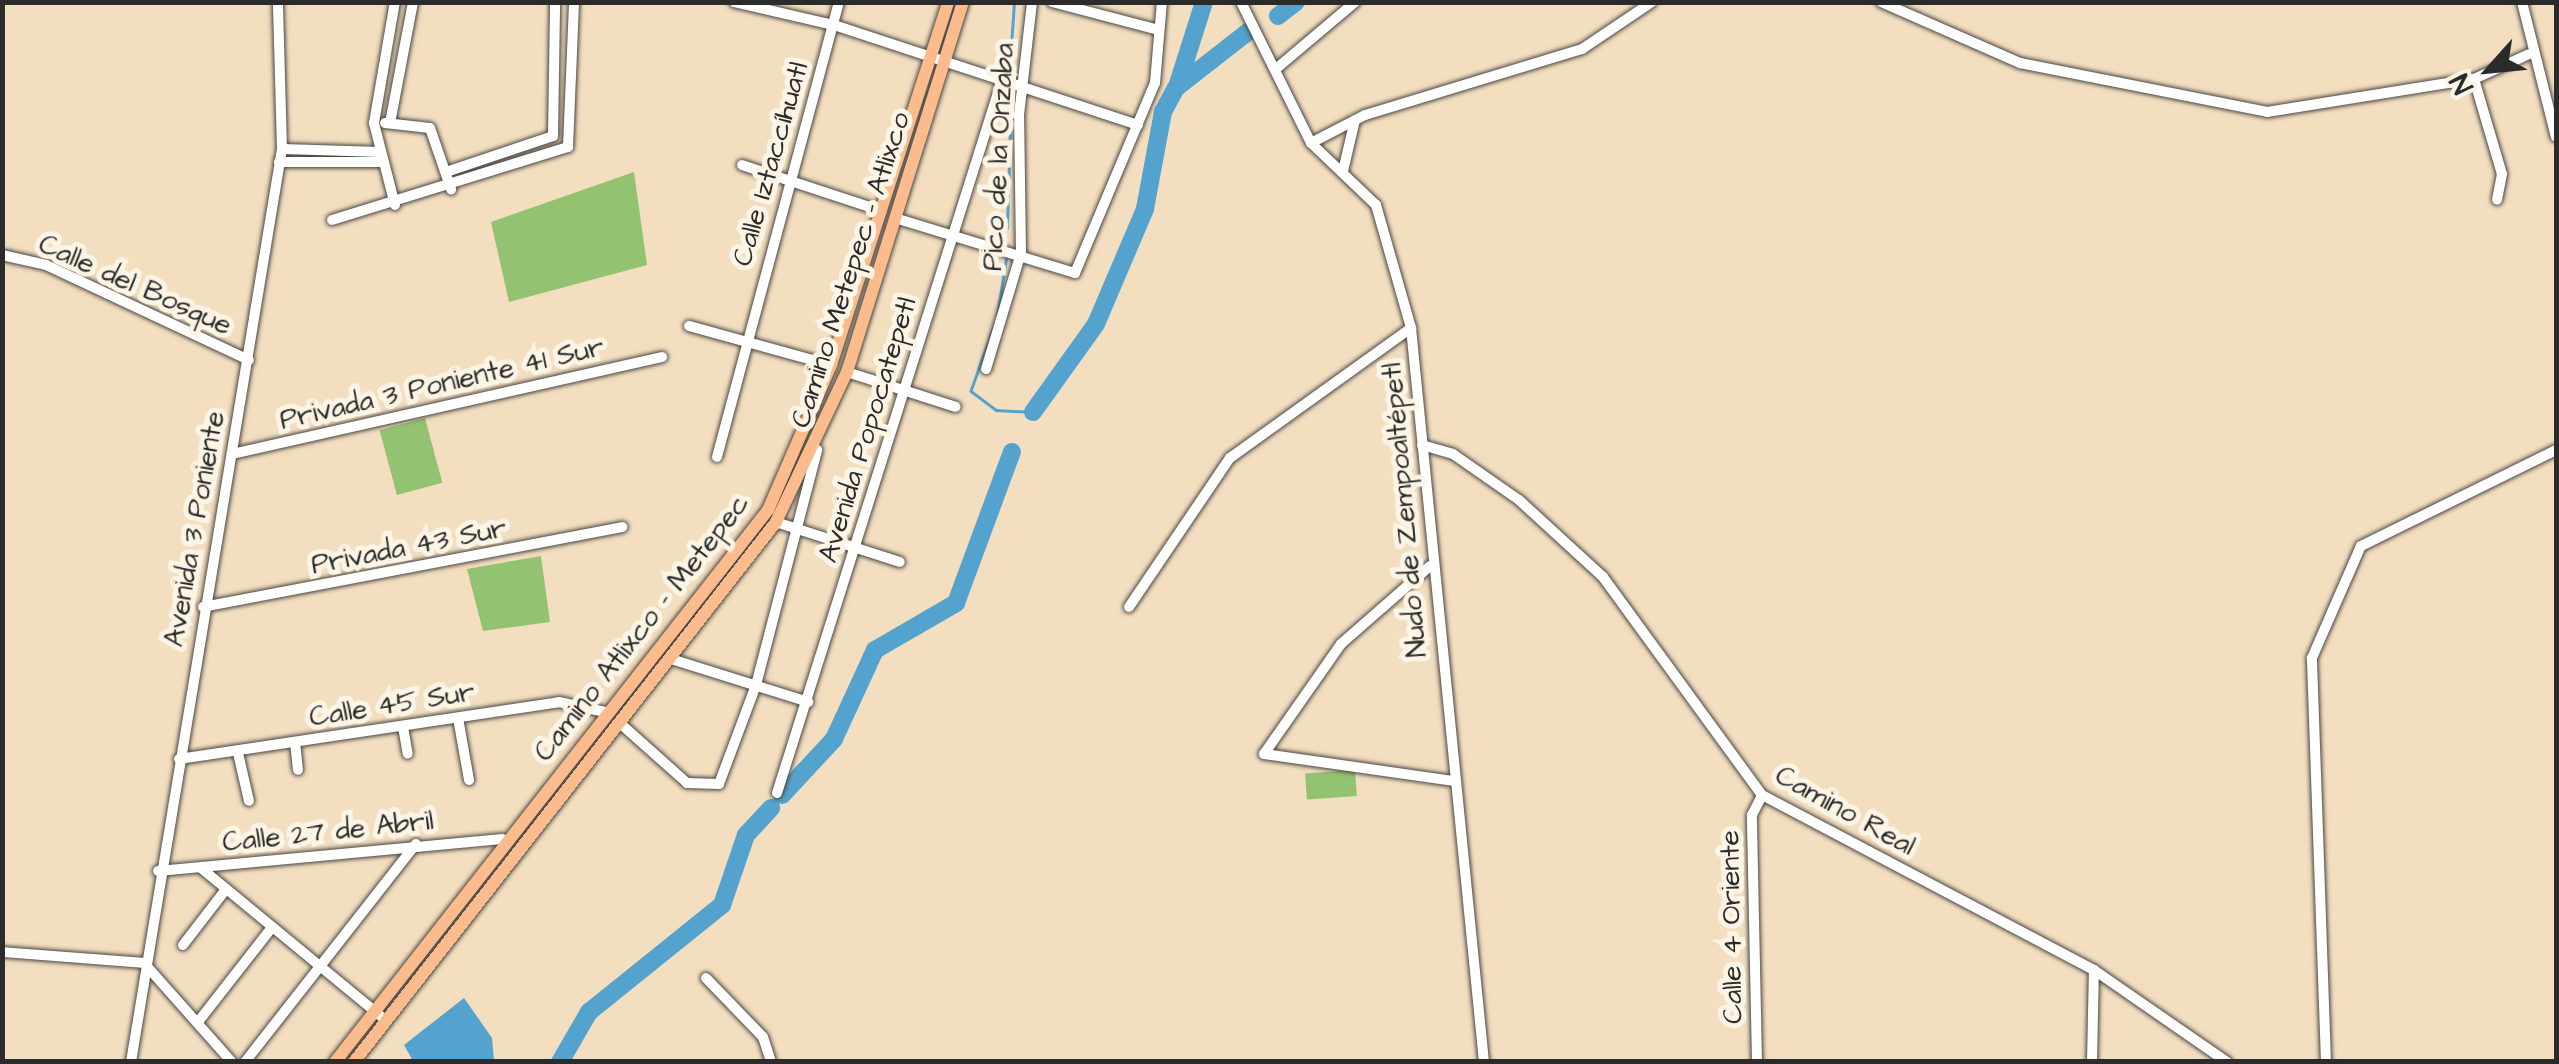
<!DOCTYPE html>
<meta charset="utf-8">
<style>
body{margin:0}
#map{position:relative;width:2559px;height:1064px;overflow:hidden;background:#f3dec0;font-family:"Architects Daughter",sans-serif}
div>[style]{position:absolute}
.green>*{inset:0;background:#93c271;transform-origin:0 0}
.water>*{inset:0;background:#54a3ce}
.stream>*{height:2.5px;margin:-1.25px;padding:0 1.25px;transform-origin:1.25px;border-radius:1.25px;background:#54a3ce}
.river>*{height:18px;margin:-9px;padding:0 9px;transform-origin:9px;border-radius:9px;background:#54a3ce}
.roads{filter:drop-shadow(0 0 2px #494641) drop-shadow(0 0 2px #494641)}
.minor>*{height:10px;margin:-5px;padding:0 5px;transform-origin:5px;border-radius:5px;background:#fff}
.major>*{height:12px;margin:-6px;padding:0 6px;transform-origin:6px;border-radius:6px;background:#fbbb8c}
span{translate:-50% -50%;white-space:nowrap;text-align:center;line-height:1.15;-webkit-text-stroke:10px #fcf5e5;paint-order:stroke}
.street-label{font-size:28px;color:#2b2b2b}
.frame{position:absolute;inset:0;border:5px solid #2b2b2b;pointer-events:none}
.north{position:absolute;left:2439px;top:20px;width:100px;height:100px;-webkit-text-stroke:8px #fcf5e5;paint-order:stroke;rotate:243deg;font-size:28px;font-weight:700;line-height:40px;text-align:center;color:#2b2b2b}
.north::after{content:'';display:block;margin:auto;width:35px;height:45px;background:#2b2b2b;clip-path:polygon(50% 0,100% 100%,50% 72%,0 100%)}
</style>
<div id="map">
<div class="green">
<div style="clip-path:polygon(634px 172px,647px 265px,509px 302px,491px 222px)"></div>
<div style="left:425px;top:418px;width:67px;height:47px;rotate:75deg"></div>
<div style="clip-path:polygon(541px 556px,550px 622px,483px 631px,467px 569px)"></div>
<div style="left:1355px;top:770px;width:26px;height:50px;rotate:86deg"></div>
</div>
<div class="water">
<div style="clip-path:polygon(464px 998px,492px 1038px,494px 1061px,413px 1061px,404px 1045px)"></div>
</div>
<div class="stream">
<div style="left:1010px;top:61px;width:59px;rotate:-86.1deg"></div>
<div style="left:1007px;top:228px;width:135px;rotate:-88.3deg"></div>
<div style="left:997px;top:316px;width:58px;rotate:-81deg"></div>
<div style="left:995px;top:324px;width:71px;rotate:109.7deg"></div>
<div style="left:971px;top:391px;width:31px;rotate:37deg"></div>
<div style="left:996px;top:410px;width:37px;rotate:3deg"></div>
</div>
<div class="river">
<div style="left:1278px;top:16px;width:23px;rotate:-38deg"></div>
<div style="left:1177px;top:87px;width:89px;rotate:-72.4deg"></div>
<div style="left:1033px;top:412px;width:108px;rotate:-54.4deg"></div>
<div style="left:1096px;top:324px;width:125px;rotate:-66.9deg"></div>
<div style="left:1145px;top:209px;width:99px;rotate:-79.5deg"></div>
<div style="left:1163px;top:112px;width:27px;rotate:-62deg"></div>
<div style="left:1176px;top:88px;width:93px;rotate:-38deg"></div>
<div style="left:782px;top:795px;width:76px;rotate:-47.1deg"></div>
<div style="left:834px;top:739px;width:98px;rotate:-65.3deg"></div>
<div style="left:875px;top:650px;width:94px;rotate:-30.1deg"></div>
<div style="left:956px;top:603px;width:161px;rotate:-69.7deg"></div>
<div style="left:560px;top:1062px;width:58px;rotate:-59.9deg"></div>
<div style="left:589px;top:1012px;width:171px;rotate:-38.8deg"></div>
<div style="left:722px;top:905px;width:74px;rotate:-71.1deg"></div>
<div style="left:746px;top:835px;width:37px;rotate:-47deg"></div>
</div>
<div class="roads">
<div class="minor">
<div style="left:734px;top:2px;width:103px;rotate:13deg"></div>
<div style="left:834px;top:25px;width:320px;rotate:18.2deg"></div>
<div style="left:1052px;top:2px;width:106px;rotate:14.7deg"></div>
<div style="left:1241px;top:2px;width:157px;rotate:63.6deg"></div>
<div style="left:1311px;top:143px;width:90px;rotate:43.6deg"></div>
<div style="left:1376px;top:205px;width:128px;rotate:74.1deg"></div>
<div style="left:1411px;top:328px;width:738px;rotate:84.32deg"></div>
<div style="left:1881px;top:2px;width:152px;rotate:23.7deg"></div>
<div style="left:2020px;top:63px;width:252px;rotate:11.2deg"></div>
<div style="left:2267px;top:112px;width:210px;rotate:-9.1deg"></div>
<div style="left:2474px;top:79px;width:60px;rotate:-24.4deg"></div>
<div style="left:2522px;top:2px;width:139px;rotate:75.9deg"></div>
<div style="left:1277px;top:68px;width:102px;rotate:-40.2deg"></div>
<div style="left:2474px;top:79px;width:99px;rotate:73.6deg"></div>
<div style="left:2502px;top:174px;width:26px;rotate:101deg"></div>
<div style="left:385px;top:123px;width:45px;rotate:6.3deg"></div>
<div style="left:430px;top:128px;width:65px;rotate:71deg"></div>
<div style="left:390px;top:123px;width:123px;rotate:-79.2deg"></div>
<div style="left:1311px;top:143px;width:61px;rotate:-27.4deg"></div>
<div style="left:1365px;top:115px;width:227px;rotate:-16.9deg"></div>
<div style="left:1582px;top:49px;width:84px;rotate:-33.9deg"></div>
<div style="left:282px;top:149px;width:99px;rotate:1.7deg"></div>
<div style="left:279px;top:162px;width:104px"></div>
<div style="left:742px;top:165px;width:147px;rotate:18.2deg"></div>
<div style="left:1343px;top:171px;width:52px;rotate:-76.8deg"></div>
<div style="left:446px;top:172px;width:113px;rotate:-18.6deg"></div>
<div style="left:553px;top:136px;width:134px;rotate:-89.1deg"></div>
<div style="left:395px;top:205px;width:85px;rotate:-104.4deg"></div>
<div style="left:374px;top:123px;width:123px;rotate:-80.2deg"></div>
<div style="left:898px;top:219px;width:185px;rotate:17deg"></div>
<div style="left:1075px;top:273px;width:206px;rotate:-67.2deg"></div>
<div style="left:1155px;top:83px;width:81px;rotate:-85.1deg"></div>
<div style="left:332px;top:220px;width:247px;rotate:-17.2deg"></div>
<div style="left:568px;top:147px;width:145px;rotate:-87.6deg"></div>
<div style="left:2px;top:255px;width:45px;rotate:12.8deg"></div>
<div style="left:46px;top:265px;width:224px;rotate:25.1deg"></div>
<div style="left:689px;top:326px;width:147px;rotate:15.4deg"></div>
<div style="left:986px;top:369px;width:121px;rotate:-73.2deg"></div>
<div style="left:1021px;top:253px;width:138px;rotate:-90.8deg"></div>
<div style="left:1019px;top:115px;width:114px;rotate:-83.4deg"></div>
<div style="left:847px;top:372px;width:114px;rotate:17.8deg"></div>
<div style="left:1422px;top:445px;width:32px;rotate:16deg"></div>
<div style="left:1453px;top:454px;width:80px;rotate:34.9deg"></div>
<div style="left:1519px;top:500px;width:114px;rotate:42.5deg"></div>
<div style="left:1603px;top:577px;width:270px;rotate:53.9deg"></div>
<div style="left:1762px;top:795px;width:375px;rotate:27.8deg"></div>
<div style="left:2094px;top:970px;width:162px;rotate:34.7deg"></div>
<div style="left:232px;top:454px;width:441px;rotate:-12.7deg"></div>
<div style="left:717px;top:457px;width:471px;rotate:-75deg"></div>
<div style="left:776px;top:522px;width:130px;rotate:17.9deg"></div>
<div style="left:1430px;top:566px;width:118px;rotate:138.8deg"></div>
<div style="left:1341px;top:644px;width:134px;rotate:125deg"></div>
<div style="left:1264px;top:754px;width:191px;rotate:8.1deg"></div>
<div style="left:203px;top:607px;width:427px;rotate:-10.8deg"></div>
<div style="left:1129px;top:607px;width:180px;rotate:-55.9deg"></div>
<div style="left:1230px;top:458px;width:223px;rotate:-35.7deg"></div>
<div style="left:671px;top:659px;width:144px;rotate:17.4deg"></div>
<div style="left:458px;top:718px;width:63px;rotate:79.9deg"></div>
<div style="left:622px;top:725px;width:87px;rotate:41.7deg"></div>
<div style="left:687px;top:783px;width:32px;rotate:2deg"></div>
<div style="left:719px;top:784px;width:106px;rotate:-69.5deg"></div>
<div style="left:756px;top:685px;width:243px;rotate:-75.4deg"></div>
<div style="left:403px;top:727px;width:27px;rotate:80deg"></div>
<div style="left:295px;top:742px;width:28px;rotate:84deg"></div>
<div style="left:238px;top:753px;width:49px;rotate:77.1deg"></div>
<div style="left:179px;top:759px;width:384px;rotate:-8.5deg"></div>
<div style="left:559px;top:702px;width:52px;rotate:12.2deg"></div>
<div style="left:777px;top:793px;width:748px;rotate:-72.49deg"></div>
<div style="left:201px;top:868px;width:237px;rotate:39.5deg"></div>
<div style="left:158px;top:871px;width:346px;rotate:-5.3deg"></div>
<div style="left:183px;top:945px;width:66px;rotate:-52.4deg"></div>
<div style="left:2px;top:952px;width:142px;rotate:4.4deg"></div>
<div style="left:144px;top:963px;width:132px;rotate:48.4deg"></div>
<div style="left:706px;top:978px;width:82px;rotate:46deg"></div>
<div style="left:763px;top:1037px;width:26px;rotate:72deg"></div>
<div style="left:198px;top:1022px;width:117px;rotate:-52deg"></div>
<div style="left:131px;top:1062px;width:925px;rotate:-80.61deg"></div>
<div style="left:282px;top:149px;width:147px;rotate:-91.6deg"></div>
<div style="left:245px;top:1062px;width:277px;rotate:-51.9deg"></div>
<div style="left:1757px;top:1062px;width:247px;rotate:-91.2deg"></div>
<div style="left:1752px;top:815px;width:22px;rotate:-63deg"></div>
<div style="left:2092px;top:1062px;width:92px;rotate:-88.8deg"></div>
<div style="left:2326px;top:1062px;width:404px;rotate:-92deg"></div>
<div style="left:2312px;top:658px;width:122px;rotate:-66.4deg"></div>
<div style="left:2361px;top:546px;width:217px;rotate:-26.2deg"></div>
</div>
<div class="major">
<div style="left:335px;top:1062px;width:702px;rotate:-51.89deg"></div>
<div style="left:768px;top:510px;width:158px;rotate:-66.5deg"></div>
<div style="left:831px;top:365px;width:381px;rotate:-72.1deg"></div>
<div style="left:354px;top:1062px;width:685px;rotate:-51.99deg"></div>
<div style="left:776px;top:522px;width:166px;rotate:-64.7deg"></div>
<div style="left:847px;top:372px;width:388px;rotate:-72.6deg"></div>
</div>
</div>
<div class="street-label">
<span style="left:999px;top:157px;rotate:-87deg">Pico de la Onzaba</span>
<span style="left:771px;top:164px;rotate:-74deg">Calle Iztaccíhuatl</span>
<span style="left:851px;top:270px;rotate:-72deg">Camino Metepec - Atlixco</span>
<span style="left:135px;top:285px;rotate:24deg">Calle del Bosque</span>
<span style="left:442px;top:384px;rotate:-13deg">Privada 3 Poniente 41 Sur</span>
<span style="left:868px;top:430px;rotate:-73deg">Avenida Popocatepetl</span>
<span style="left:1405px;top:510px;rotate:-95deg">Nudo de Zempoaltépetl</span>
<span style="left:195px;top:529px;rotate:-80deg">Avenida 3 Poniente</span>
<span style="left:409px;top:547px;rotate:-11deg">Privada 43 Sur</span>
<span style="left:642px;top:628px;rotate:-52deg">Camino Atlixco - Metepec</span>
<span style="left:392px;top:705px;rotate:-9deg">Calle 45 Sur</span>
<span style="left:1845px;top:811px;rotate:29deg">Camino Real</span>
<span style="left:328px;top:832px;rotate:-6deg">Calle 27 de Abril</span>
<span style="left:1732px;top:927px;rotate:-91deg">Calle 4 Oriente</span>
</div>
<div class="frame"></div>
<div class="north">N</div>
</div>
